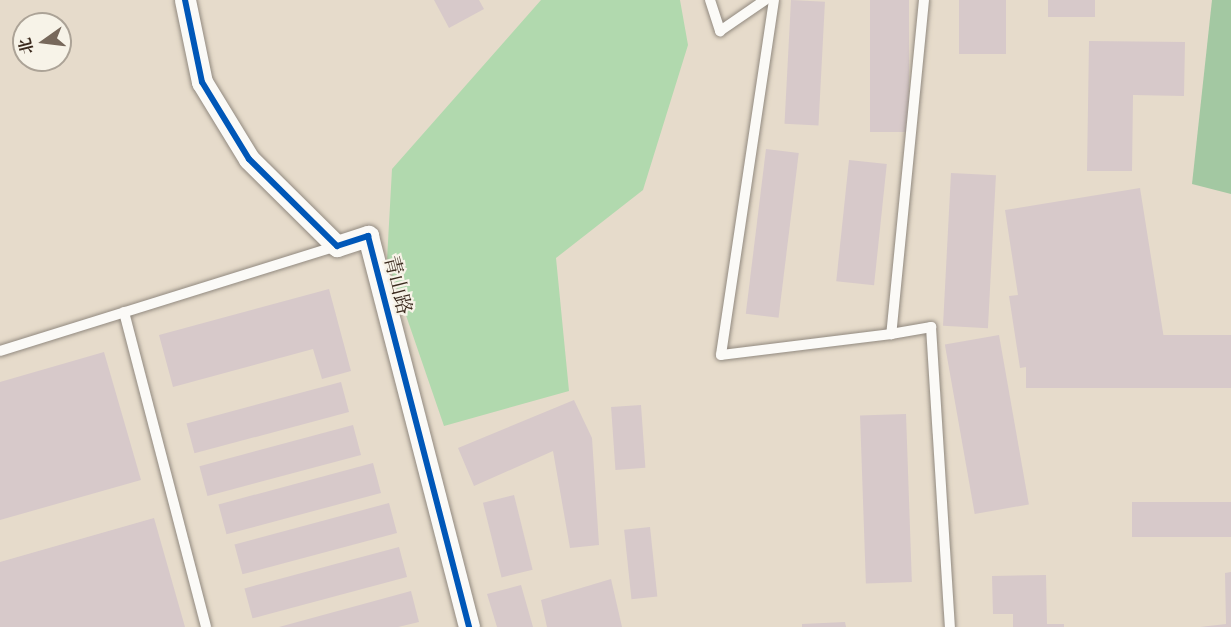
<!DOCTYPE html>
<meta charset="utf-8">
<style>
body{margin:0}
#map{position:relative;width:1231px;height:627px;overflow:hidden;background:#e6dbcb;font-family:"EB Garamond","Noto Serif SC",serif}
div>[style]{position:absolute}
.green>*{inset:0;background:#b1d9ae}
.forest>*{inset:0;background:#a3c8a2}
.building>*{inset:0;background:#d7c9ca;transform-origin:0 0}
.roads{filter:drop-shadow(0 0 2px #91897f) drop-shadow(0 0 2px #91897f)}
.service>*{height:10px;margin:-5px;padding:0 5px;transform-origin:5px;border-radius:5px;background:#fbfaf7}
.minor>*{height:21px;margin:-10.5px;padding:0 10.5px;transform-origin:10.5px;border-radius:10.5px;background:#fbfaf7}
.cycleway>*{height:6px;margin:-3px;padding:0 3px;transform-origin:3px;border-radius:3px;background:#0057b8}
span{translate:-50% -50%;white-space:nowrap;text-align:center;line-height:1.15;-webkit-text-stroke:4.5px #f7f3e8;paint-order:stroke}
.street-label{font-size:20px;color:#3b2a1e}
.north{position:absolute;left:12px;top:12px;width:60px;height:60px;box-sizing:border-box;background:#f7f3e8;border:2px solid #aca397;border-radius:50%;rotate:256deg;font-size:16px;font-weight:700;line-height:24px;text-align:center;color:#3b2a1e}
.north::after{content:'';display:block;margin:auto;width:21px;height:27px;background:#77685b;clip-path:polygon(50% 0,100% 100%,50% 72%,0 100%)}
</style>
<div id="map">
<div class="green">
<div style="clip-path:polygon(541px 0,680px 0,688px 45px,643px 190px,556px 258px,569px 391px,444px 426px,387px 260px,392px 169px)"></div>
</div>
<div class="forest">
<div style="clip-path:polygon(1212px 0,1231px 0,1231px 194px,1192px 184px)"></div>
</div>
<div class="building">
<div style="clip-path:polygon(434px 0,479px 0,484px 9px,449px 28px)"></div>
<div style="left:791px;top:0;width:34px;height:124px;rotate:3deg"></div>
<div style="left:870px;top:0;width:39px;height:132px"></div>
<div style="left:959px;top:0;width:47px;height:54px"></div>
<div style="left:1048px;top:0;width:47px;height:17px"></div>
<div style="clip-path:polygon(1089px 41px,1185px 42px,1184px 96px,1133px 95px,1132px 171px,1087px 171px)"></div>
<div style="left:766px;top:149px;width:33px;height:166px;rotate:7deg"></div>
<div style="left:849px;top:160px;width:38px;height:122px;rotate:6deg"></div>
<div style="left:951px;top:173px;width:45px;height:153px;rotate:3deg"></div>
<div style="clip-path:polygon(1140px 188px,1165px 345px,1020px 368px,1009px 296px,1018px 295px,1005px 210px)"></div>
<div style="clip-path:polygon(329px 289px,351px 371px,322px 379px,313px 349px,173px 387px,159px 335px)"></div>
<div style="left:999px;top:335px;width:172px;height:55px;rotate:80deg"></div>
<div style="left:1231px;top:335px;width:53px;height:205px;rotate:90deg"></div>
<div style="clip-path:polygon(104px 352px,141px 480px,0 520px,0 382px)"></div>
<div style="left:341px;top:382px;width:31px;height:160px;rotate:75deg"></div>
<div style="clip-path:polygon(574px 400px,592px 438px,599px 545px,570px 548px,553px 451px,474px 486px,458px 448px)"></div>
<div style="left:641px;top:405px;width:63px;height:30px;rotate:86deg"></div>
<div style="left:906px;top:414px;width:168px;height:46px;rotate:88deg"></div>
<div style="left:353px;top:425px;width:31px;height:159px;rotate:75deg"></div>
<div style="left:373px;top:463px;width:31px;height:160px;rotate:75deg"></div>
<div style="left:514px;top:495px;width:77px;height:32px;rotate:76deg"></div>
<div style="left:1231px;top:502px;width:35px;height:99px;rotate:90deg"></div>
<div style="left:389px;top:503px;width:31px;height:160px;rotate:75deg"></div>
<div style="clip-path:polygon(154px 518px,185px 627px,0 627px,0 562px)"></div>
<div style="left:650px;top:527px;width:70px;height:26px;rotate:84deg"></div>
<div style="left:399px;top:547px;width:31px;height:160px;rotate:75deg"></div>
<div style="clip-path:polygon(1231px 572px,1231px 627px,1200px 627px,1226px 624px,1225px 573px)"></div>
<div style="clip-path:polygon(1046px 575px,1047px 624px,1064px 624px,1064px 627px,1013px 627px,1013px 614px,993px 614px,992px 576px)"></div>
<div style="clip-path:polygon(611px 579px,622px 627px,547px 627px,541px 600px)"></div>
<div style="clip-path:polygon(521px 585px,533px 627px,497px 627px,487px 594px)"></div>
<div style="clip-path:polygon(411px 591px,419px 622px,398px 627px,279px 627px)"></div>
<div style="clip-path:polygon(845px 622px,846px 627px,802px 627px,802px 624px)"></div>
</div>
<div class="roads">
<div class="service">
<div style="left:710px;top:0;width:33px;rotate:72deg"></div>
<div style="left:720px;top:31px;width:55px;rotate:-34.6deg"></div>
<div style="left:774px;top:0;width:359px;rotate:98.5deg"></div>
<div style="left:721px;top:355px;width:171px;rotate:-7deg"></div>
<div style="left:924px;top:0;width:336px;rotate:95.6deg"></div>
<div style="left:891px;top:334px;width:41px;rotate:-9.9deg"></div>
<div style="left:931px;top:327px;width:301px;rotate:86.4deg"></div>
<div style="left:124px;top:312px;width:325px;rotate:75.4deg"></div>
<div style="left:0;top:351px;width:353px;rotate:-17.3deg"></div>
</div>
<div class="minor">
<div style="left:185px;top:0;width:84px;rotate:78.3deg"></div>
<div style="left:202px;top:82px;width:90px;rotate:58.6deg"></div>
<div style="left:249px;top:159px;width:124px;rotate:44.7deg"></div>
<div style="left:337px;top:246px;width:33px;rotate:-18deg"></div>
<div style="left:368px;top:236px;width:404px;rotate:75.5deg"></div>
</div>
</div>
<div class="cycleway">
<div style="left:185px;top:0;width:84px;rotate:78.3deg"></div>
<div style="left:202px;top:82px;width:90px;rotate:58.6deg"></div>
<div style="left:249px;top:159px;width:124px;rotate:44.7deg"></div>
<div style="left:337px;top:246px;width:33px;rotate:-18deg"></div>
<div style="left:368px;top:236px;width:404px;rotate:75.5deg"></div>
</div>
<div class="street-label">
<span style="left:398px;top:285px;rotate:76deg">青山路</span>
</div>
<div class="north">北</div>
</div>
